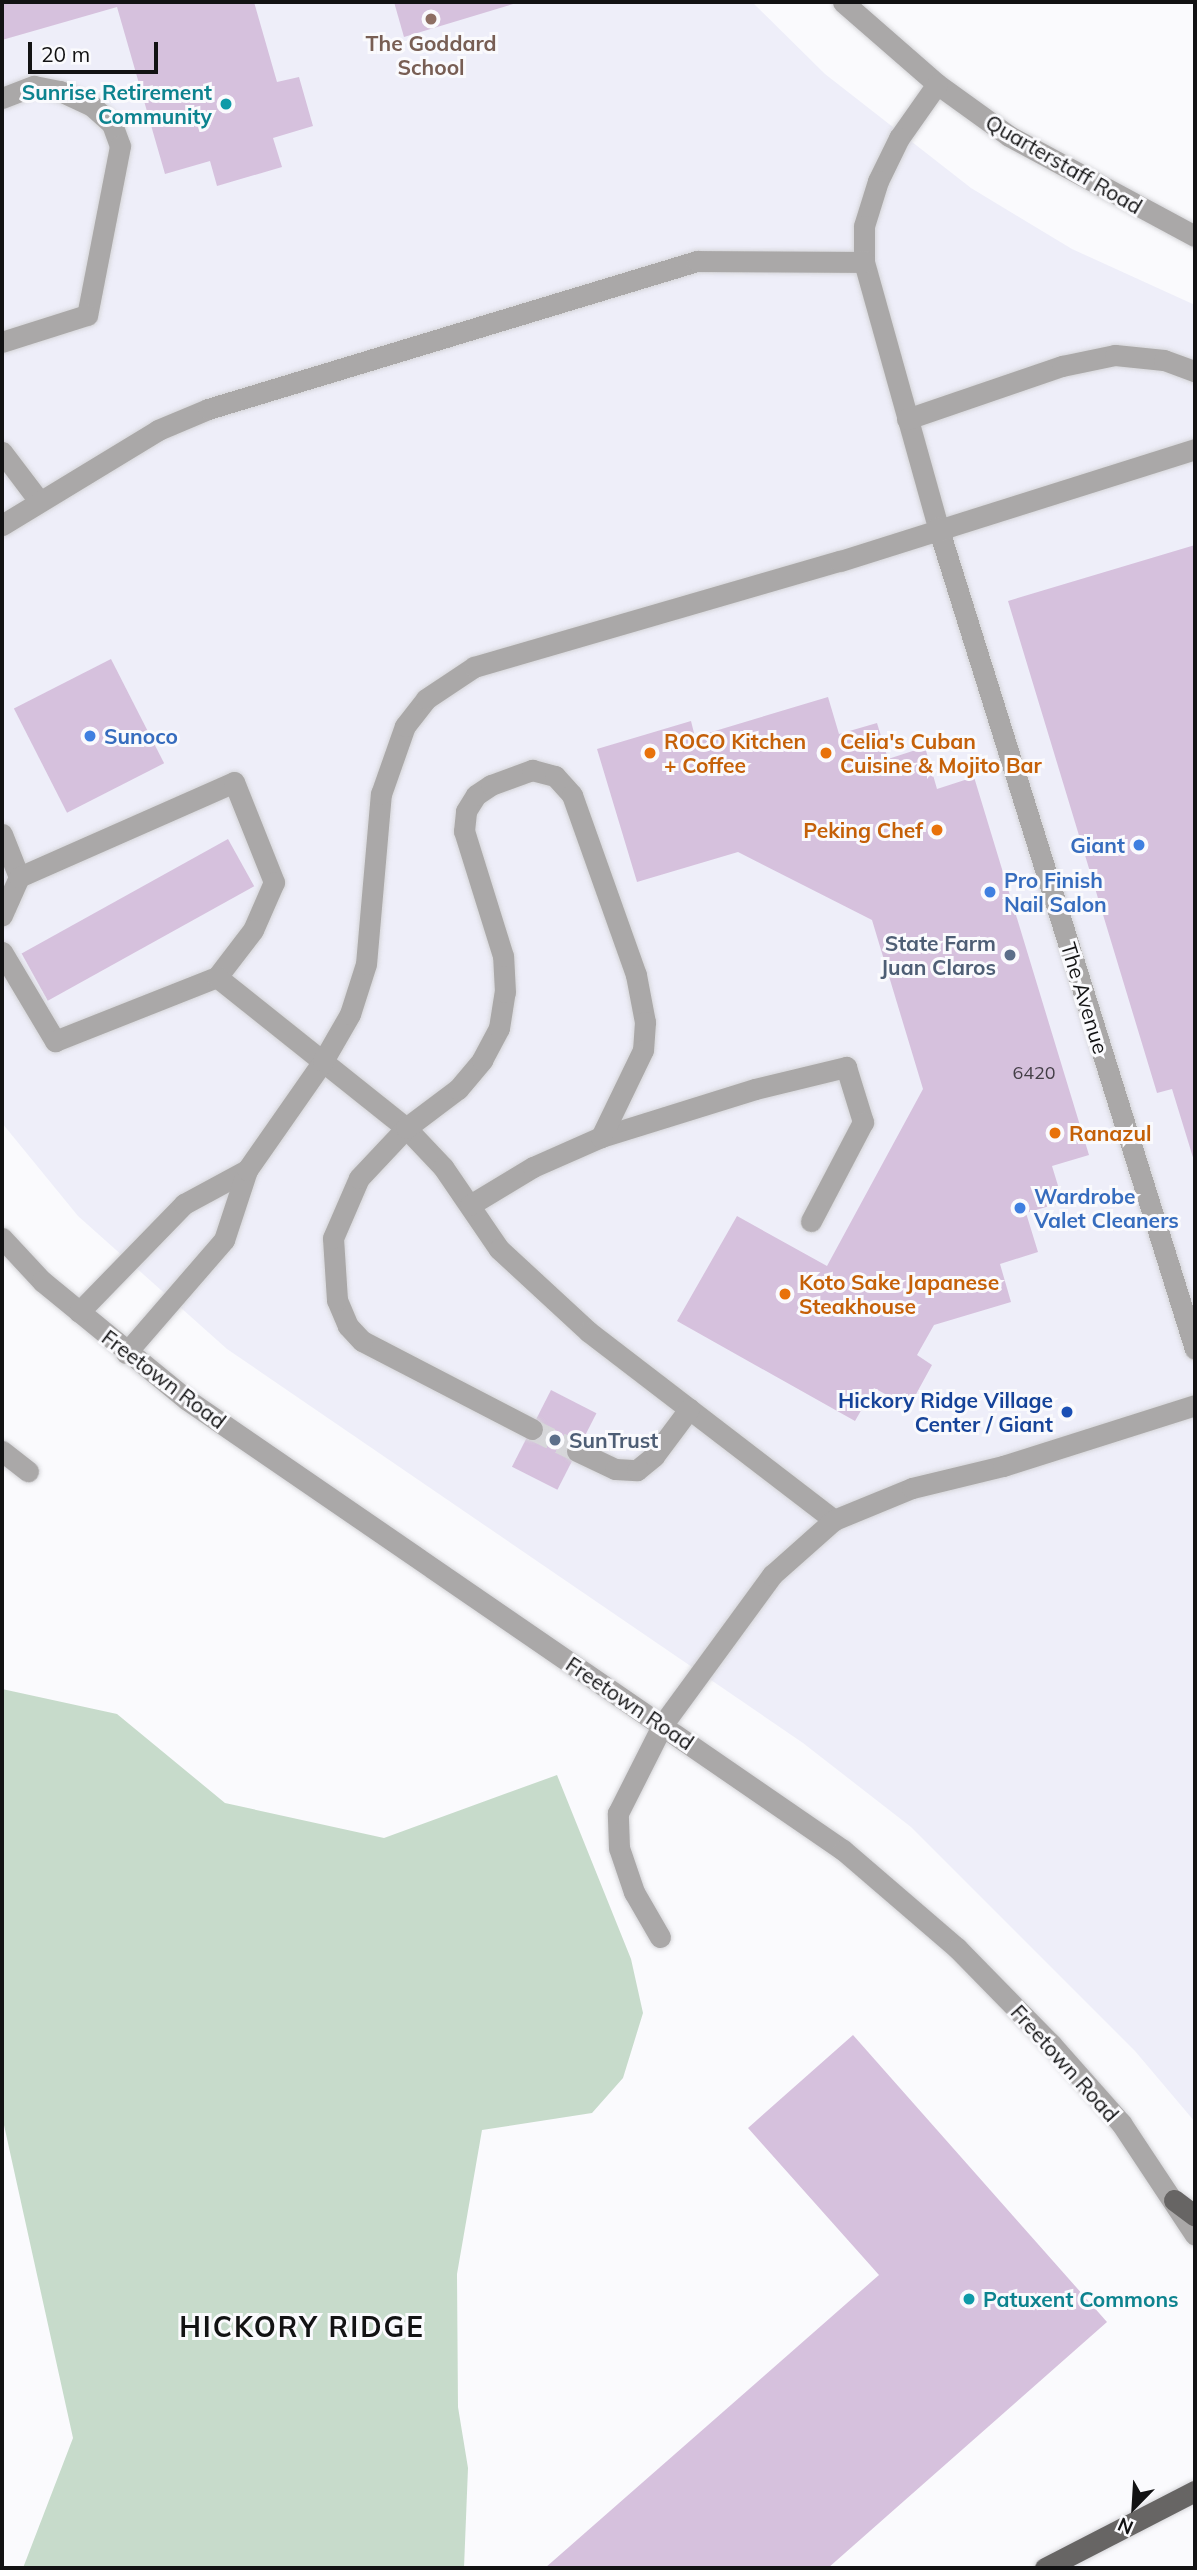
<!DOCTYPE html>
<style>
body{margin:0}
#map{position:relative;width:1197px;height:2570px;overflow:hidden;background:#fafafd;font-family:Mulish,sans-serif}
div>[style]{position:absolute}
.built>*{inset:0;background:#eeeef9}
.green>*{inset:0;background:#c7dbcb}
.building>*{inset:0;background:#d6c1dd;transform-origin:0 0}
.minor-tunnel>*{height:21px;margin-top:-10.5px;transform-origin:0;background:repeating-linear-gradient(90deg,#d7d7da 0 21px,transparent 0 31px)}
.roads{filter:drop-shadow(0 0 2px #d5d5d8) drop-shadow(0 0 2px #d5d5d8)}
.minor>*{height:21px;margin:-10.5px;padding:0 10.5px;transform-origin:10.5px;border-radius:10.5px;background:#aaa8a8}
.major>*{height:21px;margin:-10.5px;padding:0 10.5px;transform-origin:10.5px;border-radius:10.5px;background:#676564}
.dots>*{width:19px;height:19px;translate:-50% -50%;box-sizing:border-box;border:4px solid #fafafd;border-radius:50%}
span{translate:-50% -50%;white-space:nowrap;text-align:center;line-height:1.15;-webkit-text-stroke:6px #fafafd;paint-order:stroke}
.number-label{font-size:18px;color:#433e46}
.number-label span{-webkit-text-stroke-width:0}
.education-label{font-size:21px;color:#785e54;font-weight:700}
.culture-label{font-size:21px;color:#0d838f;font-weight:700}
.right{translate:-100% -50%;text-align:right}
.left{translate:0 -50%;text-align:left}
.street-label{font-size:21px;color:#121213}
.shop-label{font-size:21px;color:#366cbe;font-weight:700}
.food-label{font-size:21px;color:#c56008;font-weight:700}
.service-label{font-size:21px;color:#4e5e75;font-weight:700}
.transit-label{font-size:21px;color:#164399;font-weight:700}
.district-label{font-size:28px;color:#121213;font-weight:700;letter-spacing:2px}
.frame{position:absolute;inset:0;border:4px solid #121213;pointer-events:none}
.north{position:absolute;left:1099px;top:2472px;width:70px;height:70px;-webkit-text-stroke:5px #fafafd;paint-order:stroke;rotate:204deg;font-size:19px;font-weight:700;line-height:28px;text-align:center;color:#121213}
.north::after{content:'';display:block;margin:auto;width:24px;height:32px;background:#121213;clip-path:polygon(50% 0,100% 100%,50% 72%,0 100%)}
.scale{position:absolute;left:28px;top:42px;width:130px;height:32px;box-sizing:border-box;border:4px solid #121213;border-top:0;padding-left:9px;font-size:21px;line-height:24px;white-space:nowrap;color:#121213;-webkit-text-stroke:5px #fafafd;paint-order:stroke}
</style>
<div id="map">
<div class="built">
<div style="clip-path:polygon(2px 2px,752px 2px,825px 74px,971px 188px,1072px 249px,1195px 305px,1195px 2122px,1135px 2051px,911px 1827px,803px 1743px,227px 1349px,78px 1216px,2px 1123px)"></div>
</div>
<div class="green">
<div style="clip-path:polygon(2px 1689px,117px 1714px,225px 1803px,384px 1838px,557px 1775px,631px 1959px,643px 2013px,623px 2078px,592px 2113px,482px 2130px,457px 2274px,458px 2407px,468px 2468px,464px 2568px,23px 2568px,73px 2438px,2px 2116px)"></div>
</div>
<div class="building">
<div style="clip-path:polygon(2px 2px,254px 2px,277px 82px,299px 77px,313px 126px,273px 138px,282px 167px,217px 186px,210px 161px,165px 174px,117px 7px,2px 40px)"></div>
<div style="clip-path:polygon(394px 2px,520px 2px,404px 37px)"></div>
<div style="clip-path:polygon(1195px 545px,1195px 1164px,1172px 1089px,1157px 1093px,1008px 601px)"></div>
<div style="left:111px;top:659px;width:117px;height:109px;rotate:63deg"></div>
<div style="clip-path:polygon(828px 697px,839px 734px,877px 723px,888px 759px,925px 747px,937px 789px,974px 777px,1089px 1155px,1052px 1166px,1063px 1202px,1026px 1213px,1038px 1252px,1000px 1264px,1011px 1302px,934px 1325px,917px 1355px,932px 1365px,909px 1407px,874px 1388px,855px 1421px,677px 1321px,737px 1216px,827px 1266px,923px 1089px,872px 920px,738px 852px,637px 882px,597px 749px,691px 721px,695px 737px)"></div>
<div style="left:228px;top:839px;width:54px;height:236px;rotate:61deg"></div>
<div style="left:551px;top:1390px;width:51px;height:86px;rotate:27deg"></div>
<div style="clip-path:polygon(853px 2035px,1107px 2322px,828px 2568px,545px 2568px,879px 2275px,748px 2128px)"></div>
</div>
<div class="minor-tunnel">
<div style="left:532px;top:1429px;width:50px;rotate:26.1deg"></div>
</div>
<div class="roads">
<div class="minor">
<div style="left:843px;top:2px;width:125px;rotate:41.1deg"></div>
<div style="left:937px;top:84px;width:89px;rotate:35.8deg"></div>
<div style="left:1009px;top:136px;width:211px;rotate:28.3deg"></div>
<div style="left:937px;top:84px;width:66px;rotate:125.1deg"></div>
<div style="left:899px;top:138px;width:48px;rotate:116deg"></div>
<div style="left:878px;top:181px;width:47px;rotate:107.3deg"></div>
<div style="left:864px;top:226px;width:36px;rotate:90deg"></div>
<div style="left:864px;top:262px;width:275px;rotate:74.4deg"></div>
<div style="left:938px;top:527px;width:861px;rotate:72.64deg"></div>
<div style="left:2px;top:98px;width:34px;rotate:-21deg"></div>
<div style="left:34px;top:86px;width:26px;rotate:11deg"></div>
<div style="left:60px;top:91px;width:35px;rotate:25deg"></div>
<div style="left:92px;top:106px;width:27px;rotate:42deg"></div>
<div style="left:112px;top:124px;width:23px;rotate:70deg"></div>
<div style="left:120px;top:146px;width:172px;rotate:101deg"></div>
<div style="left:87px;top:315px;width:89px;rotate:162.4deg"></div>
<div style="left:907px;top:419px;width:164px;rotate:-18.9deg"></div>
<div style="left:1062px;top:366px;width:54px;rotate:-11.7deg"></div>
<div style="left:1115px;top:355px;width:49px;rotate:5.8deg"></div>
<div style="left:1164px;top:360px;width:33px;rotate:20deg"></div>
<div style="left:2px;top:452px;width:61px;rotate:52.9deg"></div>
<div style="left:2px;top:525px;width:183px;rotate:-31.3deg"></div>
<div style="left:158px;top:430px;width:54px;rotate:-22.8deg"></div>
<div style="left:208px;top:409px;width:511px;rotate:-16.84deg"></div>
<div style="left:697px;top:261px;width:167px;rotate:0.3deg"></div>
<div style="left:2px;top:834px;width:46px;rotate:68.4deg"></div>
<div style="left:19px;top:877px;width:42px;rotate:114.1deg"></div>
<div style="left:19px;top:877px;width:235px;rotate:-23.8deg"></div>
<div style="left:234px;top:782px;width:108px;rotate:68.2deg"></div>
<div style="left:274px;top:882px;width:52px;rotate:113.6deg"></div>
<div style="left:253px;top:930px;width:59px;rotate:127.5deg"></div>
<div style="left:2px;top:952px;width:104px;rotate:59.2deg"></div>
<div style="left:55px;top:1041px;width:174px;rotate:-21.6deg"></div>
<div style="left:217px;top:977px;width:242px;rotate:38.6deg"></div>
<div style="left:406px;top:1128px;width:54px;rotate:46.5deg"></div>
<div style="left:443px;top:1167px;width:99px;rotate:55.7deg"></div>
<div style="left:499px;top:1249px;width:122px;rotate:42.7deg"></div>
<div style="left:589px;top:1332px;width:309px;rotate:37.5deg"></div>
<div style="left:470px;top:1205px;width:74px;rotate:-31.1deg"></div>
<div style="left:533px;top:1167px;width:74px;rotate:-23.8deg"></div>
<div style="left:601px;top:1137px;width:161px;rotate:-17.3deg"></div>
<div style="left:755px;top:1089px;width:94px;rotate:-13.6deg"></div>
<div style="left:846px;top:1067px;width:58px;rotate:72.8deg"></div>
<div style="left:863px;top:1122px;width:112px;rotate:117.7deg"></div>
<div style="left:2px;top:1238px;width:59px;rotate:47.1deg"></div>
<div style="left:42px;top:1281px;width:186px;rotate:39.3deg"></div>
<div style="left:186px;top:1399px;width:797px;rotate:34.47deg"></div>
<div style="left:843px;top:1850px;width:150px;rotate:40.7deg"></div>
<div style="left:957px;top:1948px;width:134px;rotate:45.6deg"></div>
<div style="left:1051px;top:2044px;width:106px;rotate:48.5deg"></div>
<div style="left:1121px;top:2123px;width:134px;rotate:56.5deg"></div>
<div style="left:79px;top:1312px;width:151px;rotate:-45.8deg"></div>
<div style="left:184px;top:1204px;width:72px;rotate:-28.4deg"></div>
<div style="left:126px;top:1353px;width:150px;rotate:-49.1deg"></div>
<div style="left:224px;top:1240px;width:74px;rotate:-71.8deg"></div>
<div style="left:247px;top:1170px;width:133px;rotate:-55.1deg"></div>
<div style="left:323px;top:1061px;width:54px;rotate:-60.1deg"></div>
<div style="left:350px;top:1014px;width:52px;rotate:-72.3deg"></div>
<div style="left:366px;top:964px;width:171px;rotate:-85deg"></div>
<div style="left:381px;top:794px;width:72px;rotate:-70.6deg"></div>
<div style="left:405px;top:726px;width:34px;rotate:-52deg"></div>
<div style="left:426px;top:699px;width:58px;rotate:-33.7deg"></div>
<div style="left:474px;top:667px;width:381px;rotate:-16.2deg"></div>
<div style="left:840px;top:561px;width:372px;rotate:-17.5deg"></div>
<div style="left:532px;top:1429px;width:191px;rotate:-152.6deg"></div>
<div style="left:362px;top:1341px;width:21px;rotate:-133deg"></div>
<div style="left:348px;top:1326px;width:28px;rotate:-113deg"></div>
<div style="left:337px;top:1300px;width:62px;rotate:-93.7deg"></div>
<div style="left:333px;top:1238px;width:65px;rotate:-66.6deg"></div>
<div style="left:359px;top:1178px;width:69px;rotate:-46.8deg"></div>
<div style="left:406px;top:1128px;width:65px;rotate:-36.9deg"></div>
<div style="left:458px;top:1089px;width:38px;rotate:-50deg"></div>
<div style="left:482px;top:1060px;width:36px;rotate:-62deg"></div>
<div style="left:499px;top:1028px;width:36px;rotate:-81deg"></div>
<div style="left:505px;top:992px;width:36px;rotate:-93deg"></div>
<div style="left:503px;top:956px;width:131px;rotate:-107.3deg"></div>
<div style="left:464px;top:831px;width:20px;rotate:-84deg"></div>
<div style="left:466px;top:811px;width:19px;rotate:-58deg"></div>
<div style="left:476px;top:795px;width:18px;rotate:-34deg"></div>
<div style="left:491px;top:785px;width:44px;rotate:-20.1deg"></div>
<div style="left:532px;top:770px;width:24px;rotate:15deg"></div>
<div style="left:555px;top:776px;width:25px;rotate:48deg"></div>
<div style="left:572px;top:795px;width:191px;rotate:70.4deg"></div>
<div style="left:636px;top:975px;width:48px;rotate:79.2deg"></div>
<div style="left:645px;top:1022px;width:28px;rotate:94deg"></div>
<div style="left:643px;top:1050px;width:97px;rotate:115.8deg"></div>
<div style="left:2px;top:1451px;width:33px;rotate:38deg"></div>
<div style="left:577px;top:1451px;width:42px;rotate:25.3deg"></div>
<div style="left:615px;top:1469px;width:22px;rotate:3deg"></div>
<div style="left:637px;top:1470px;width:22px;rotate:-39deg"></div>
<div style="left:654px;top:1456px;width:59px;rotate:-53.3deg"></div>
<div style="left:660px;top:1937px;width:52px;rotate:-120deg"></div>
<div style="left:634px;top:1892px;width:46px;rotate:-108.8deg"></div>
<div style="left:619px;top:1848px;width:35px;rotate:-92deg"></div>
<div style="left:618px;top:1813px;width:100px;rotate:-63.2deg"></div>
<div style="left:663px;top:1724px;width:185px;rotate:-53.8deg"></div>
<div style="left:772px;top:1575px;width:83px;rotate:-41.6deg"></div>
<div style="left:834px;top:1520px;width:84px;rotate:-22.3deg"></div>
<div style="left:912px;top:1488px;width:94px;rotate:-13.6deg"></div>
<div style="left:1003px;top:1466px;width:201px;rotate:-17.6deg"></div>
</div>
<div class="major">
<div style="left:1174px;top:2200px;width:26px;rotate:37deg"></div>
<div style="left:1045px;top:2568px;width:169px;rotate:-27.2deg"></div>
</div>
</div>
<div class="dots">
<div style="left:431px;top:19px;background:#8d6e63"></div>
<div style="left:226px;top:104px;background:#0f9aa8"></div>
<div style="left:90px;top:736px;background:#3f7fe0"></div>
<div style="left:650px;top:753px;background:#e8710a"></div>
<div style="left:826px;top:753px;background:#e8710a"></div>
<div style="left:937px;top:830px;background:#e8710a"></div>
<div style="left:1139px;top:845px;background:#3f7fe0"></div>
<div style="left:990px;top:892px;background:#3f7fe0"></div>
<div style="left:1010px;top:955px;background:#5c6f8a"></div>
<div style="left:1055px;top:1133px;background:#e8710a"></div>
<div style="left:1020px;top:1208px;background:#3f7fe0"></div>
<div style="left:785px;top:1294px;background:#e8710a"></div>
<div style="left:1067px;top:1412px;background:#1a4fb4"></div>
<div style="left:555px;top:1440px;background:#5c6f8a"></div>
<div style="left:969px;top:2299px;background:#0f9aa8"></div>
</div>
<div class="number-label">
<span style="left:1034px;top:1073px">6420</span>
</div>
<div class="education-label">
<span style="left:431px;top:55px">The Goddard<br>School</span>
</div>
<div class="culture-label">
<span class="right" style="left:212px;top:104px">Sunrise Retirement<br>Community</span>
<span class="left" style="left:983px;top:2299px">Patuxent Commons</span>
</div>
<div class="street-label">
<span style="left:1064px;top:164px;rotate:30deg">Quarterstaff Road</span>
<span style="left:1085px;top:998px;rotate:73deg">The Avenue</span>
<span style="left:164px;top:1379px;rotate:37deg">Freetown Road</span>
<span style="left:630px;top:1703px;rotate:34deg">Freetown Road</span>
<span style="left:1065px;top:2063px;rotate:48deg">Freetown Road</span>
</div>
<div class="shop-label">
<span class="left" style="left:104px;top:736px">Sunoco</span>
<span class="right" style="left:1125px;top:845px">Giant</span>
<span class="left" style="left:1004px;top:892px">Pro Finish<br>Nail Salon</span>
<span class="left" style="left:1034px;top:1208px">Wardrobe<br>Valet Cleaners</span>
</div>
<div class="food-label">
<span class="left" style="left:664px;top:753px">ROCO Kitchen<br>+ Coffee</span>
<span class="left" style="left:840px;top:753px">Celia's Cuban<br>Cuisine &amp; Mojito Bar</span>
<span class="right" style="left:923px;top:830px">Peking Chef</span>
<span class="left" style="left:1069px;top:1133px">Ranazul</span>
<span class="left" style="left:799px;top:1294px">Koto Sake Japanese<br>Steakhouse</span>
</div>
<div class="service-label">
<span class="right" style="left:996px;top:955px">State Farm<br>Juan Claros</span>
<span class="left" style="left:569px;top:1440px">SunTrust</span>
</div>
<div class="transit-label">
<span class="right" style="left:1053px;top:1412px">Hickory Ridge Village<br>Center / Giant</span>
</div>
<div class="district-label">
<span style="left:302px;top:2327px">HICKORY RIDGE</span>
</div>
<div class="frame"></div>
<div class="north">N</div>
<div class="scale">20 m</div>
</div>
